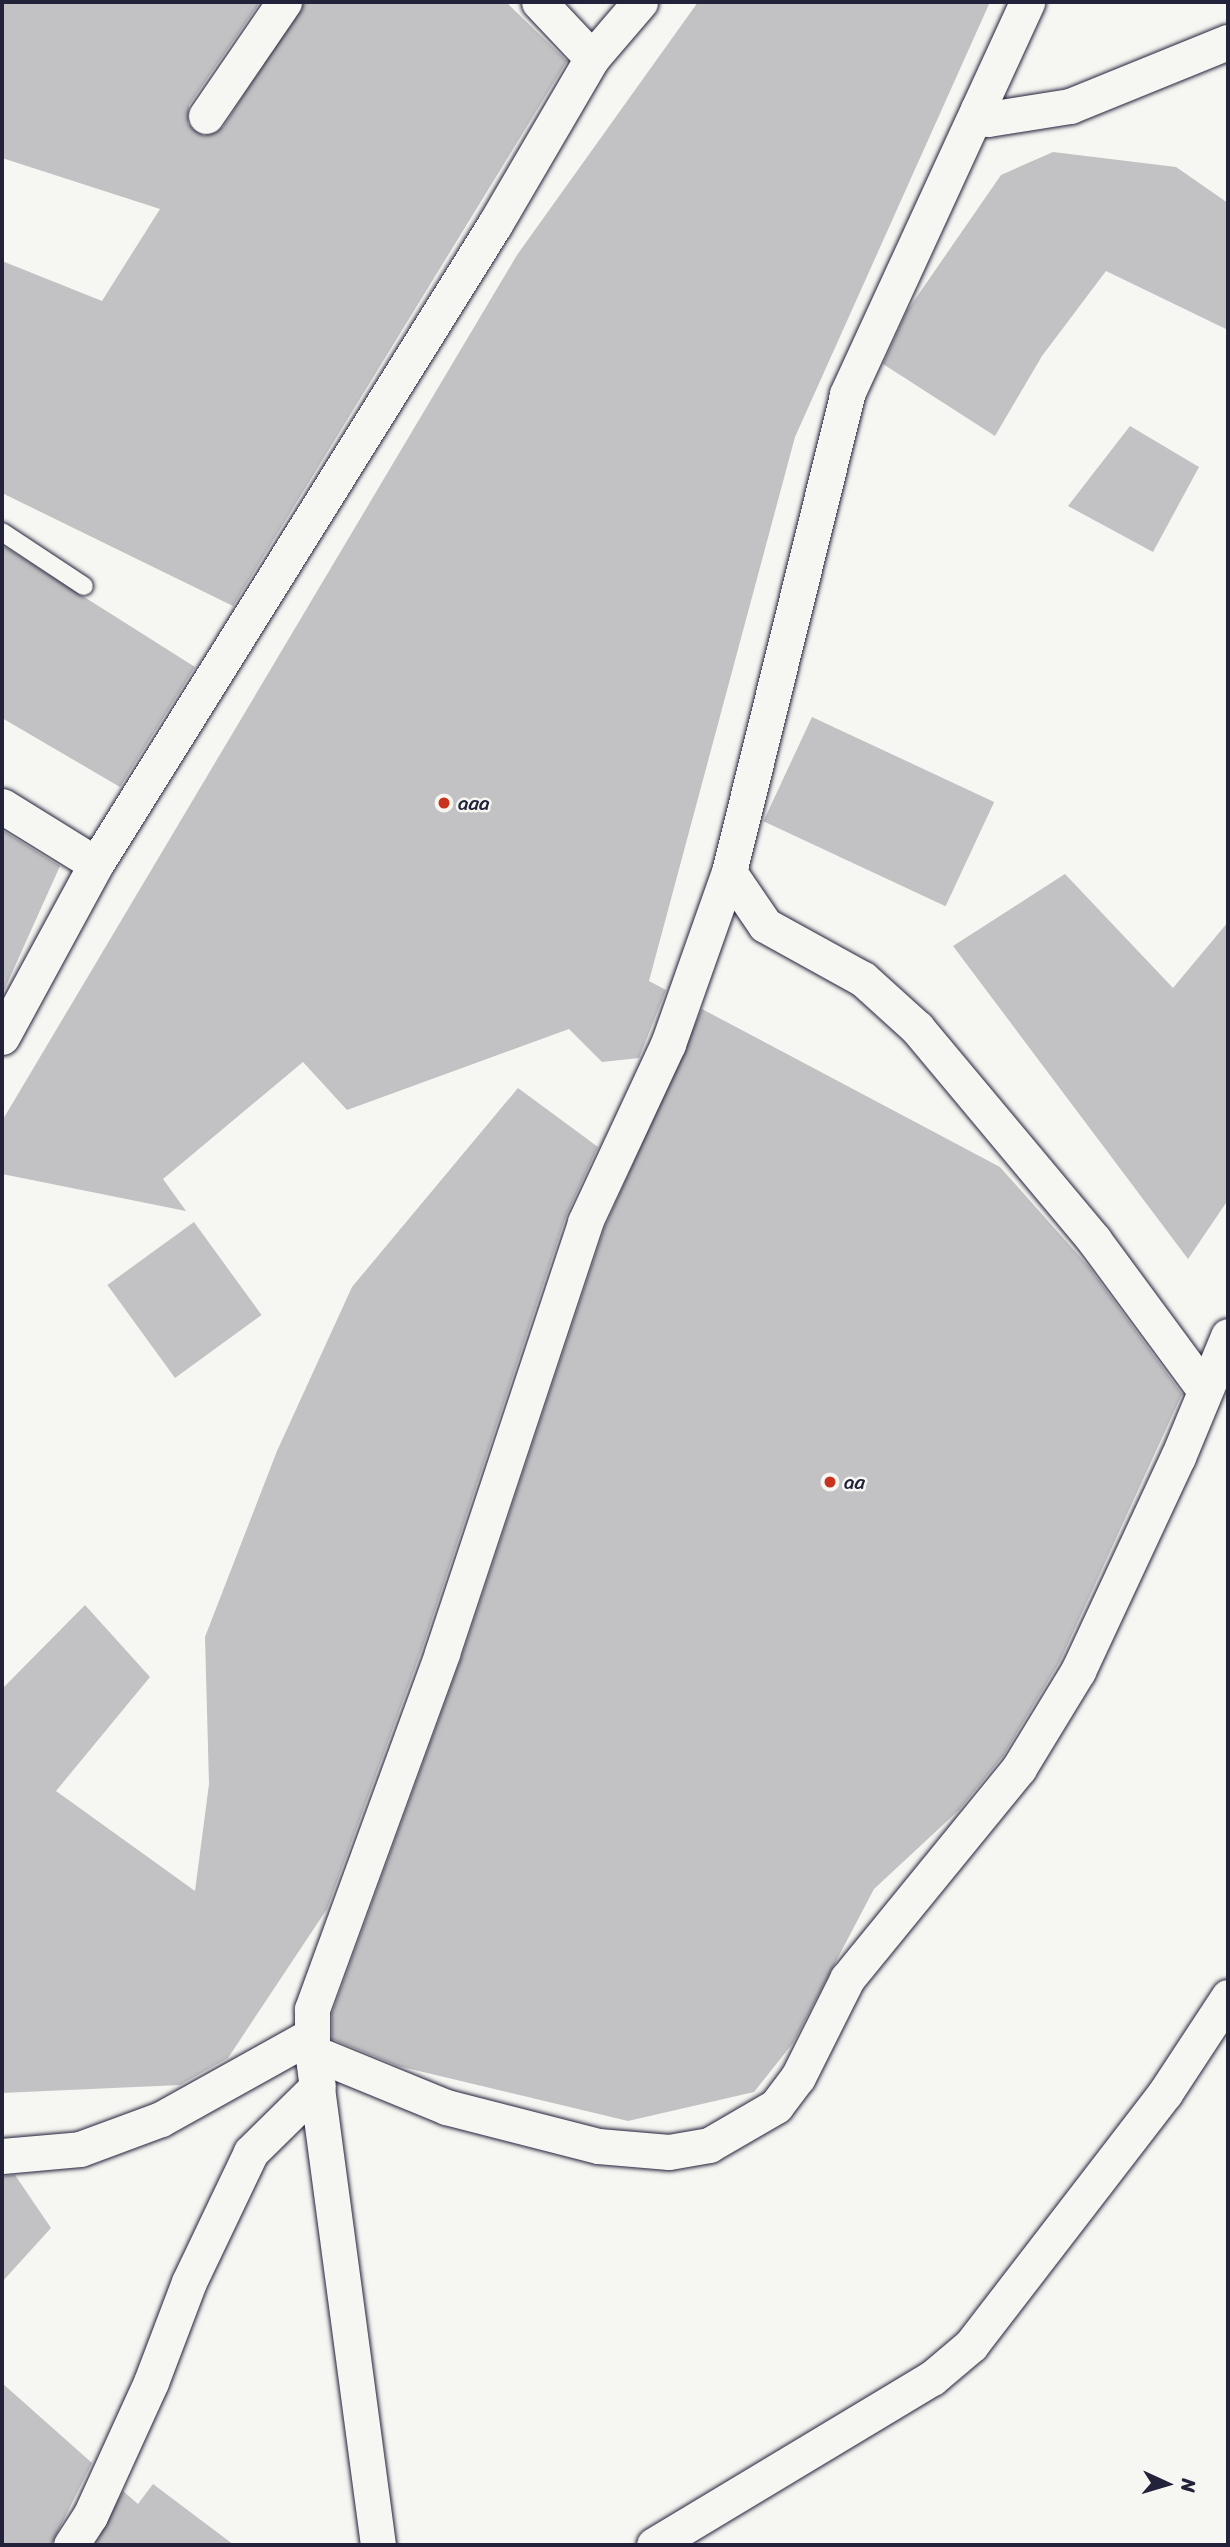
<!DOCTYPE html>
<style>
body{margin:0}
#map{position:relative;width:1230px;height:2547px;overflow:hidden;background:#f6f6f2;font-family:Sriracha,sans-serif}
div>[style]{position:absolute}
.building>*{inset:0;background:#c2c2c4;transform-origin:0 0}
.roads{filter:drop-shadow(0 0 2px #22223b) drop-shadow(0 0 2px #22223b)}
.service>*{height:18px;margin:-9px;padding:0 9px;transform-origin:9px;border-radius:9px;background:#f6f6f2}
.minor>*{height:35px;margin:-17.5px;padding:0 17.5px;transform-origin:17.5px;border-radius:17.5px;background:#f6f6f2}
.dots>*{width:19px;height:19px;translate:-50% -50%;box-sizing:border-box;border:4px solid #f6f6f2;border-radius:50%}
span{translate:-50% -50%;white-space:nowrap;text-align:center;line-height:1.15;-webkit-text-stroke:5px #f6f6f2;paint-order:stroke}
.poi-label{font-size:21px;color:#22223b}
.left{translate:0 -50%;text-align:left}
.frame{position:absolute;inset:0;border:4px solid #22223b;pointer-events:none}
.north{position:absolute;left:1132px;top:2449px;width:70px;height:70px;-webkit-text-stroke:5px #f6f6f2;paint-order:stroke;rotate:94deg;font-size:19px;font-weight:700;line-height:28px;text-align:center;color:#22223b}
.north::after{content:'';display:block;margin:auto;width:24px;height:32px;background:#22223b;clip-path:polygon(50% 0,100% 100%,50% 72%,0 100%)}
</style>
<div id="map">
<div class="building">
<div style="clip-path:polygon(2px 2px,260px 2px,189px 105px,188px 124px,204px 136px,223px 127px,304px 2px,506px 2px,567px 61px,233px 606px,2px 493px,2px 261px,102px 301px,160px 209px,2px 158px)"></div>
<div style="clip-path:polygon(698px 2px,990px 2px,795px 437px,649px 981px,666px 990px,639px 1058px,602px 1062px,569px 1029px,347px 1110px,303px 1062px,163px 1179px,186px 1211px,2px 1174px,2px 1121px,517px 255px)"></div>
<div style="clip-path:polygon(1053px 152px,1176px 167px,1228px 203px,1228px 330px,1106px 271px,1042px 356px,995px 436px,883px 364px,907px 311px,1001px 175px)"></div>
<div style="clip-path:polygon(1130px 426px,1199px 467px,1153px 552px,1068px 506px)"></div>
<div style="clip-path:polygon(2px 545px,195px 667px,120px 787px,2px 718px)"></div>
<div style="left:812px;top:717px;width:201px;height:115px;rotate:25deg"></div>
<div style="clip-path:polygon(2px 830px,60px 866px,2px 995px)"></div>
<div style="clip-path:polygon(1065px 874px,1173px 988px,1228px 922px,1228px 1200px,1188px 1259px,953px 946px)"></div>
<div style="clip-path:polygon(702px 1009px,1000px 1167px,1089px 1267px,1182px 1394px,1060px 1661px,1003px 1756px,959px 1810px,874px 1889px,793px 2043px,754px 2092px,628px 2121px,398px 2066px,332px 2039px,332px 2013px,461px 1659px,604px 1229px)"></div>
<div style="clip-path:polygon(518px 1088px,598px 1147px,566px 1216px,423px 1646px,327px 1909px,228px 2058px,180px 2085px,2px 2093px,2px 1689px,85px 1605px,150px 1677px,56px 1791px,195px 1891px,209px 1784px,205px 1637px,277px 1451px,352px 1287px)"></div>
<div style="left:194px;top:1222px;width:115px;height:107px;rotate:54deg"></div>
<div style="clip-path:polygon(15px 2175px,51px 2228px,2px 2282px,2px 2176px)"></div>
<div style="clip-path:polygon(2px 2383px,92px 2463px,51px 2545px,2px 2545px)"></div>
<div style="clip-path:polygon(153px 2484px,234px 2545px,95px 2545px,123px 2491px,138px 2504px)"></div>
</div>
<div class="roads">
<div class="service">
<div style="left:2px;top:532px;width:98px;rotate:33.4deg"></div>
</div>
<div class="minor">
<div style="left:539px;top:2px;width:77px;rotate:46.6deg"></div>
<div style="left:978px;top:109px;width:14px;rotate:45deg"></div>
<div style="left:988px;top:119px;width:83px;rotate:-9deg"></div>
<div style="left:1070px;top:106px;width:170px;rotate:-22.1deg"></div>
<div style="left:206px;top:116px;width:138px;rotate:-55.6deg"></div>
<div style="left:2px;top:806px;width:110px;rotate:31.7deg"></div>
<div style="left:729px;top:872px;width:64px;rotate:55.8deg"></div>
<div style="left:765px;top:925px;width:112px;rotate:28.9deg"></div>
<div style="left:863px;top:979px;width:73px;rotate:42.2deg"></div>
<div style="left:917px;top:1028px;width:276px;rotate:50.1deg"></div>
<div style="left:1094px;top:1240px;width:185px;rotate:53.6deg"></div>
<div style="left:2px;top:1037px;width:197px;rotate:-61.5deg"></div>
<div style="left:96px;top:864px;width:754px;rotate:-58.06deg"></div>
<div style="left:495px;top:224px;width:192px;rotate:-59.7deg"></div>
<div style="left:592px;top:58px;width:74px;rotate:-49.4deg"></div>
<div style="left:312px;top:2052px;width:145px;rotate:22.3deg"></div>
<div style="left:446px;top:2107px;width:157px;rotate:14.4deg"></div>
<div style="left:598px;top:2146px;width:71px;rotate:4.8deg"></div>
<div style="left:669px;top:2152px;width:41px;rotate:-9.9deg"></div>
<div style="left:709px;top:2145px;width:78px;rotate:-30.2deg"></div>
<div style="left:776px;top:2106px;width:36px;rotate:-53deg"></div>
<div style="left:798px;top:2077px;width:110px;rotate:-63.4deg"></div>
<div style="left:847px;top:1979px;width:272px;rotate:-50.8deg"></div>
<div style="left:1019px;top:1768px;width:114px;rotate:-58.7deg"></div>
<div style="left:1078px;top:1671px;width:236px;rotate:-65deg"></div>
<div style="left:1178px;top:1457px;width:131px;rotate:-67.5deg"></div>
<div style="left:2px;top:2156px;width:78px;rotate:-5.1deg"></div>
<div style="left:80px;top:2149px;width:86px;rotate:-20.3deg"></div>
<div style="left:161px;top:2119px;width:171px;rotate:-29.1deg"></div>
<div style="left:71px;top:2545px;width:35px;rotate:-57deg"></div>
<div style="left:90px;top:2516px;width:147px;rotate:-65.5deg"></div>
<div style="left:151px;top:2382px;width:107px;rotate:-69.2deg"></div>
<div style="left:189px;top:2282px;width:144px;rotate:-64.5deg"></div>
<div style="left:251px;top:2152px;width:94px;rotate:-44.6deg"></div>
<div style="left:378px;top:2545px;width:497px;rotate:-97.6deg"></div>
<div style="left:312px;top:2052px;width:43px;rotate:-90deg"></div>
<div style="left:312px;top:2009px;width:379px;rotate:-69.9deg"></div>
<div style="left:442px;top:1653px;width:454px;rotate:-71.6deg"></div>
<div style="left:585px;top:1222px;width:196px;rotate:-65deg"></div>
<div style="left:668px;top:1044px;width:182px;rotate:-70.5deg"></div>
<div style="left:729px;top:872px;width:492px;rotate:-76.1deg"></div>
<div style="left:847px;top:394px;width:431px;rotate:-65.3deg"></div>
<div style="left:654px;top:2545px;width:324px;rotate:-31deg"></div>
<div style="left:932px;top:2378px;width:51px;rotate:-40.2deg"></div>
<div style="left:971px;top:2345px;width:318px;rotate:-52.4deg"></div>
<div style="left:1165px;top:2093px;width:115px;rotate:-56.7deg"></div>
</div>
</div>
<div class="dots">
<div style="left:444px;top:803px;background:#c8321e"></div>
<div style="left:830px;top:1482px;background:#c8321e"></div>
</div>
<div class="poi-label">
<span class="left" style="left:458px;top:803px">aaa</span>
<span class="left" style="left:844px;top:1482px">aa</span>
</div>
<div class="frame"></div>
<div class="north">N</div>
</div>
